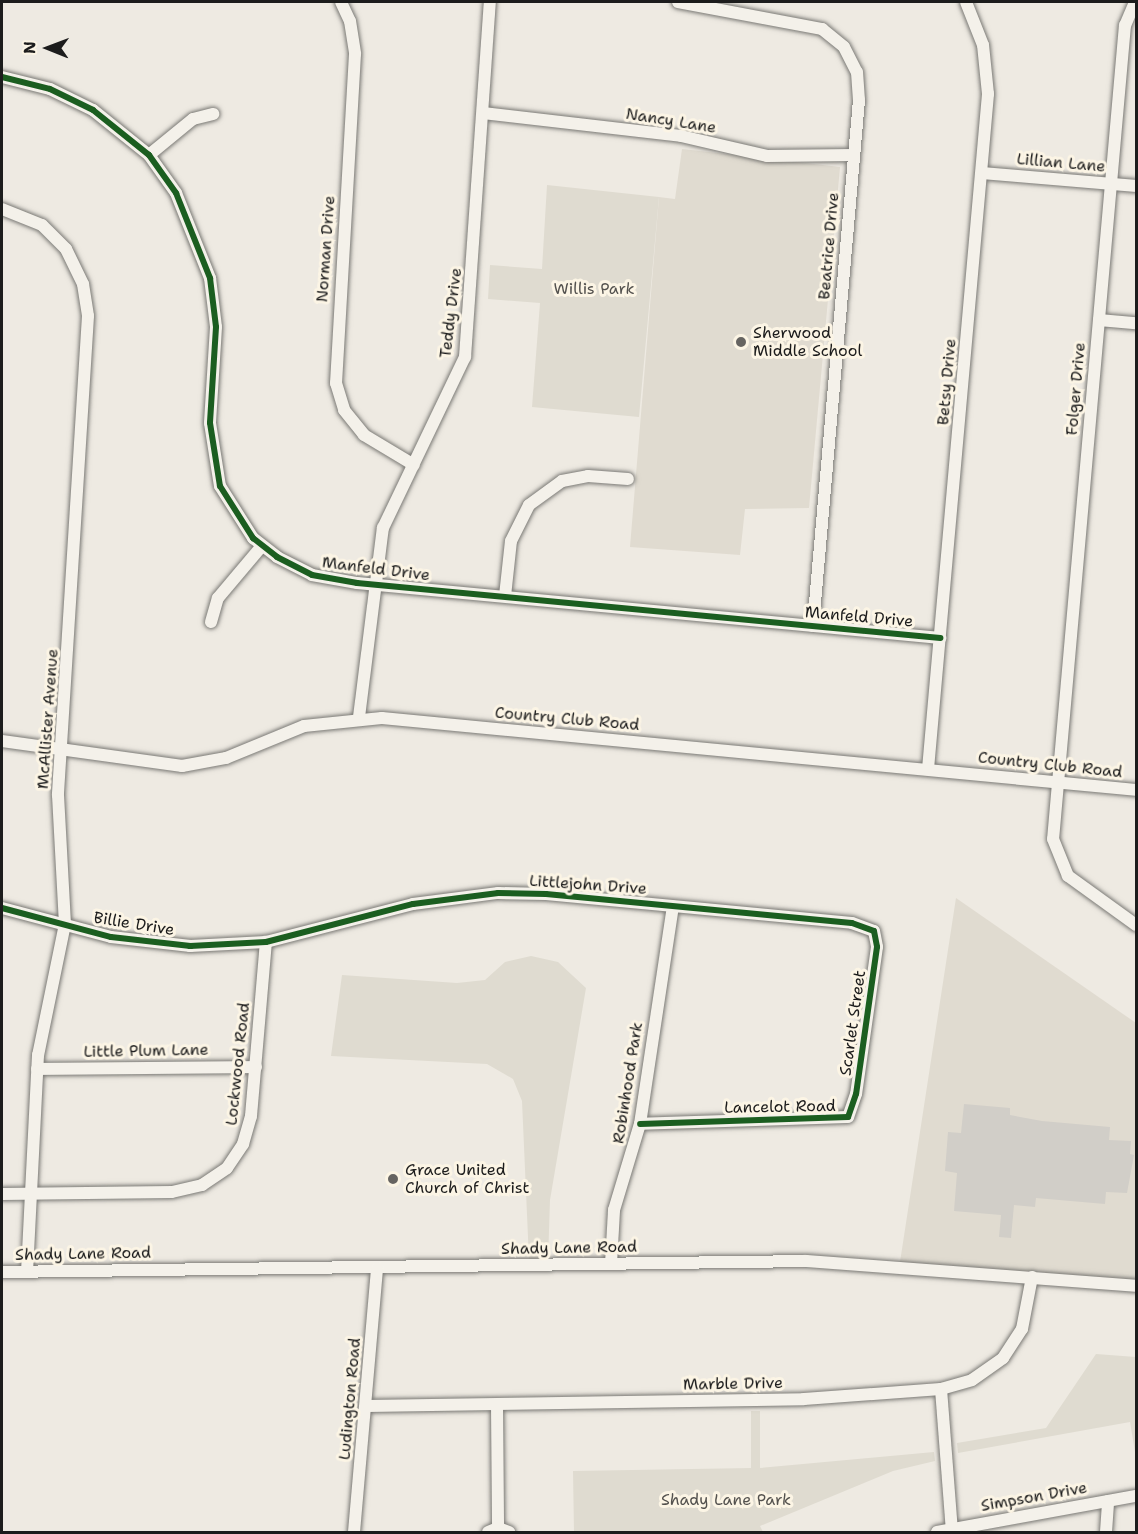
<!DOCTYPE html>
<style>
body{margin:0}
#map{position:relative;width:1138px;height:1534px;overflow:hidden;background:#eeeae2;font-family:"Shantell Sans",sans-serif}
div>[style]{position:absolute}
.built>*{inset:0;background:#e0dbd0}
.green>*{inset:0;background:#dfdbd0}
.building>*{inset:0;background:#d1cec8}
.roads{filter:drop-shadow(0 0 2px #7a7975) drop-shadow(0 0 2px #7a7975)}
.street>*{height:12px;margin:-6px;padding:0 6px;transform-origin:6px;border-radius:6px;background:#f4f1ea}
.cycleway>*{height:6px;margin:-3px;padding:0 3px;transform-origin:3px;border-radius:3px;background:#1b5e20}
.dots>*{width:16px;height:16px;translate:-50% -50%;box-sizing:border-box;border:3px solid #fcf5e5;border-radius:50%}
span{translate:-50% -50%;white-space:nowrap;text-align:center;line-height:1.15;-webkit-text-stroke:6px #fcf5e5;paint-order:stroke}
.street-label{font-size:16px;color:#1c1c1c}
.park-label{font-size:16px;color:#53514e}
.poi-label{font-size:16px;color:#1c1c1c}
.left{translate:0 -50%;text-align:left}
.frame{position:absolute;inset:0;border:3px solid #1c1c1c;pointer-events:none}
.north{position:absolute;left:18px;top:18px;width:60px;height:60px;-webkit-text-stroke:4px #fcf5e5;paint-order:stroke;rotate:271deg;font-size:16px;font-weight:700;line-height:24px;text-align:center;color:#1c1c1c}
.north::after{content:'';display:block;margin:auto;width:21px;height:27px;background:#1c1c1c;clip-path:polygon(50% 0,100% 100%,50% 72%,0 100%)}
</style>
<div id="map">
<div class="built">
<div style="clip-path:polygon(682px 149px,840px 167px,809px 508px,745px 509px,740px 555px,630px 547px,659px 197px,675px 199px)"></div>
<div style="clip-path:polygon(956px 898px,1136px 1023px,1136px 1281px,900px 1262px)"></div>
</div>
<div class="green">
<div style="clip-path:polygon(547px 185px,659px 197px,639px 417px,532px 407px,540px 303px,488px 299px,490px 265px,542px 269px)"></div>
<div style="clip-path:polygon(531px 956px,558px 962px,586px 988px,550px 1200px,548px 1261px,529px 1260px,522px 1101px,513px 1079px,487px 1064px,331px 1056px,342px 975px,457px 983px,485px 980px,505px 962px)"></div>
<div style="clip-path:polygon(1096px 1354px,1136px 1357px,1136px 1458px,1130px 1422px,958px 1453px,957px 1443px,1046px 1428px)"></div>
<div style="clip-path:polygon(751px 1411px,760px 1411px,760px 1468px,934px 1452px,935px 1461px,893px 1471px,760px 1526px,763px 1532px,574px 1532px,573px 1471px,751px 1468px)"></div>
</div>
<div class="building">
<div style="clip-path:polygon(964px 1104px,1010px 1108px,1010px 1115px,1042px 1121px,1110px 1127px,1109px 1140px,1131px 1141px,1130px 1154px,1134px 1155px,1127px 1193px,1106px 1192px,1105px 1204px,1036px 1198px,1035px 1207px,1014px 1205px,1011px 1238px,999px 1237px,1001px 1215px,954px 1211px,957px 1173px,945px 1171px,948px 1132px,961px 1133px)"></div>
</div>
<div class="roads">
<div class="street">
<div style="left:341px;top:2px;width:21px;rotate:65deg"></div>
<div style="left:350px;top:21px;width:33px;rotate:81deg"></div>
<div style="left:355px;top:54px;width:330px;rotate:93.3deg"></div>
<div style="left:336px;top:383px;width:28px;rotate:73deg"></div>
<div style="left:344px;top:410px;width:32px;rotate:51deg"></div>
<div style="left:364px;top:435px;width:58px;rotate:31deg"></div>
<div style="left:678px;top:2px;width:147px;rotate:10.6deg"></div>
<div style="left:822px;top:29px;width:28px;rotate:39deg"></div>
<div style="left:844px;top:47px;width:28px;rotate:63deg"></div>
<div style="left:857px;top:72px;width:28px;rotate:86deg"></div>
<div style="left:859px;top:100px;width:528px;rotate:95deg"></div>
<div style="left:1135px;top:2px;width:25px;rotate:113deg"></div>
<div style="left:1125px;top:25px;width:817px;rotate:95.05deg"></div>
<div style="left:1053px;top:839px;width:40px;rotate:68deg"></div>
<div style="left:1068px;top:876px;width:84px;rotate:35.8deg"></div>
<div style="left:2px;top:77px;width:49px;rotate:14deg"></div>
<div style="left:50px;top:89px;width:48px;rotate:26deg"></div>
<div style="left:93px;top:110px;width:72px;rotate:38.8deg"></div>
<div style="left:149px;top:155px;width:47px;rotate:54.6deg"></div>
<div style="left:176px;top:193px;width:92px;rotate:68.2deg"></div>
<div style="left:210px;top:278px;width:49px;rotate:83deg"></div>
<div style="left:216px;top:327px;width:96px;rotate:93.6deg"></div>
<div style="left:210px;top:423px;width:64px;rotate:81deg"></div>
<div style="left:220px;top:486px;width:62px;rotate:57.6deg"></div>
<div style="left:253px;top:538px;width:31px;rotate:38deg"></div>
<div style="left:277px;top:557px;width:39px;rotate:27deg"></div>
<div style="left:312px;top:575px;width:46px;rotate:10.1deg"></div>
<div style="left:357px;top:583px;width:586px;rotate:5.39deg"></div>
<div style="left:483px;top:113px;width:199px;rotate:6.6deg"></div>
<div style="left:681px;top:136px;width:88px;rotate:13.1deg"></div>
<div style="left:767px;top:156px;width:87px;rotate:-0.7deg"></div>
<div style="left:149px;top:155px;width:57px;rotate:-39.3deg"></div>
<div style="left:193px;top:119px;width:21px;rotate:-14deg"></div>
<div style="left:982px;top:173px;width:155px;rotate:4.8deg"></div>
<div style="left:2px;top:209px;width:43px;rotate:21.8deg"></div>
<div style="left:42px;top:225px;width:34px;rotate:45deg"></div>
<div style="left:66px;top:249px;width:39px;rotate:64deg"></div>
<div style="left:83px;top:284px;width:32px;rotate:81deg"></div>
<div style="left:88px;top:316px;width:480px;rotate:93.6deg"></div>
<div style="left:58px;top:795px;width:129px;rotate:86.9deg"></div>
<div style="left:65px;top:924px;width:134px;rotate:101.6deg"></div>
<div style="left:38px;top:1055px;width:217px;rotate:92.9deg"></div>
<div style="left:1099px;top:320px;width:37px;rotate:5deg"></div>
<div style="left:505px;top:596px;width:55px;rotate:-83.8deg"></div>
<div style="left:511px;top:541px;width:40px;rotate:-63.4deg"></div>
<div style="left:529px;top:505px;width:41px;rotate:-36deg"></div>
<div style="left:562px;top:481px;width:26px;rotate:-11deg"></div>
<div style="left:588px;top:476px;width:40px;rotate:4.3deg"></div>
<div style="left:211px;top:622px;width:25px;rotate:-74deg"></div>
<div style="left:218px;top:598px;width:68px;rotate:-49.8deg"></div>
<div style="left:359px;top:717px;width:191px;rotate:-82.8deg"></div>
<div style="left:383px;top:528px;width:190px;rotate:-64.4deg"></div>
<div style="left:465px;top:357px;width:356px;rotate:-86deg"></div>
<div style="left:2px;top:741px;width:182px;rotate:7.9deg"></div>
<div style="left:182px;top:766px;width:45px;rotate:-10.3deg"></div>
<div style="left:226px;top:758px;width:84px;rotate:-22.3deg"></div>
<div style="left:304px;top:726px;width:78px;rotate:-5.9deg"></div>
<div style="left:382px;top:718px;width:757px;rotate:5.45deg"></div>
<div style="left:928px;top:769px;width:678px;rotate:-84.92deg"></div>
<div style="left:988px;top:94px;width:49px;rotate:-95.8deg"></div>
<div style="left:983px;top:45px;width:46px;rotate:-111.6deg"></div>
<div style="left:2px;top:908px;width:113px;rotate:14.9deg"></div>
<div style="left:111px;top:937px;width:80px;rotate:6.5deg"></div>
<div style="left:190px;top:946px;width:76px;rotate:-3deg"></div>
<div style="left:266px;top:942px;width:152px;rotate:-14.5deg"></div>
<div style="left:413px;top:904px;width:86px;rotate:-7.4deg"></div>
<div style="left:498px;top:893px;width:48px;rotate:1.2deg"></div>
<div style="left:546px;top:894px;width:307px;rotate:5.4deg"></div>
<div style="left:852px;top:923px;width:23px;rotate:20deg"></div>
<div style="left:874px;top:931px;width:16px;rotate:79deg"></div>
<div style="left:877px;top:947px;width:148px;rotate:98.1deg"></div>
<div style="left:856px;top:1094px;width:24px;rotate:109deg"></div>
<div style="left:848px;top:1117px;width:208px;rotate:178.1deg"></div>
<div style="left:37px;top:1069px;width:219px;rotate:-0.5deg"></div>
<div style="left:2px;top:1194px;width:170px;rotate:-0.7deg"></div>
<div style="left:172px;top:1192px;width:31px;rotate:-13deg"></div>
<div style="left:202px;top:1185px;width:30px;rotate:-34deg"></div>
<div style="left:227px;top:1168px;width:29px;rotate:-56deg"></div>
<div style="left:243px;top:1144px;width:29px;rotate:-74deg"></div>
<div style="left:251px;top:1116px;width:175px;rotate:-85.1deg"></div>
<div style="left:611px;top:1264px;width:54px;rotate:-86.8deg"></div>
<div style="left:614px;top:1210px;width:90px;rotate:-73.2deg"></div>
<div style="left:640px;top:1124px;width:220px;rotate:-81.4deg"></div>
<div style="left:2px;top:1272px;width:804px;rotate:-0.78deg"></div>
<div style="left:806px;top:1261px;width:331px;rotate:4.3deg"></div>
<div style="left:941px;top:1389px;width:143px;rotate:85.6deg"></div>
<div style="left:497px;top:1405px;width:123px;rotate:89.5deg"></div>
<div style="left:367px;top:1406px;width:437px;rotate:-0.9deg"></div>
<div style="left:804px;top:1399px;width:137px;rotate:-4.2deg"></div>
<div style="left:941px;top:1389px;width:32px;rotate:-16deg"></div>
<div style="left:972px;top:1380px;width:38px;rotate:-35deg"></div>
<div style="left:1003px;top:1358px;width:35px;rotate:-57deg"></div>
<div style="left:1022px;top:1329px;width:53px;rotate:-79.1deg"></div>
<div style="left:354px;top:1532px;width:265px;rotate:-85deg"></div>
<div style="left:488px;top:1532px;width:11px;rotate:-22deg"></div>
<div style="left:498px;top:1528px;width:12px;rotate:20deg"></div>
<div style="left:937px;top:1532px;width:202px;rotate:-10.3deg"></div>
<div style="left:1106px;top:1532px;width:31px;rotate:-86deg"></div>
</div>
</div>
<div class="cycleway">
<div style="left:2px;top:77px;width:49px;rotate:14deg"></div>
<div style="left:50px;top:89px;width:48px;rotate:26deg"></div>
<div style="left:93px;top:110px;width:72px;rotate:38.8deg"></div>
<div style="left:149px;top:155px;width:47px;rotate:54.6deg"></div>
<div style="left:176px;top:193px;width:92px;rotate:68.2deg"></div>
<div style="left:210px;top:278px;width:49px;rotate:83deg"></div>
<div style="left:216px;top:327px;width:96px;rotate:93.6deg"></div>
<div style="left:210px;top:423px;width:64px;rotate:81deg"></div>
<div style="left:220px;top:486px;width:62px;rotate:57.6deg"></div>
<div style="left:253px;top:538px;width:31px;rotate:38deg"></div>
<div style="left:277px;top:557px;width:39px;rotate:27deg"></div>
<div style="left:312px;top:575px;width:46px;rotate:10.1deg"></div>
<div style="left:357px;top:583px;width:586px;rotate:5.39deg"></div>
<div style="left:2px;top:908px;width:113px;rotate:14.9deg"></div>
<div style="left:111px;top:937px;width:80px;rotate:6.5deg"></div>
<div style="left:190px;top:946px;width:76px;rotate:-3deg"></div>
<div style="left:266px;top:942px;width:152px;rotate:-14.5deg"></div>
<div style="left:413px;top:904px;width:86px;rotate:-7.4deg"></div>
<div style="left:498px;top:893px;width:48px;rotate:1.2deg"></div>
<div style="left:546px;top:894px;width:307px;rotate:5.4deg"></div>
<div style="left:852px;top:923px;width:23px;rotate:20deg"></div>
<div style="left:874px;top:931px;width:16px;rotate:79deg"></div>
<div style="left:877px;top:947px;width:148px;rotate:98.1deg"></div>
<div style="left:856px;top:1094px;width:24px;rotate:109deg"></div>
<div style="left:848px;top:1117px;width:208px;rotate:178.1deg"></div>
</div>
<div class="dots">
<div style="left:741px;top:342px;background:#666461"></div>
<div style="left:393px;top:1179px;background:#666461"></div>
</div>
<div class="street-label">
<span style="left:671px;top:121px;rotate:9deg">Nancy Lane</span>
<span style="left:1061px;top:163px;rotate:5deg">Lillian Lane</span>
<span style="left:829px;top:246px;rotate:-85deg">Beatrice Drive</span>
<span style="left:326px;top:249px;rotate:-86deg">Norman Drive</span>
<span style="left:451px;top:313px;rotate:-83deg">Teddy Drive</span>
<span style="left:947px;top:382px;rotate:-85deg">Betsy Drive</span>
<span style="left:1076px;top:389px;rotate:-85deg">Folger Drive</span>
<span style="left:376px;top:569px;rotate:7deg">Manfeld Drive</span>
<span style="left:859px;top:617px;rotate:5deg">Manfeld Drive</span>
<span style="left:48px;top:719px;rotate:-86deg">McAllister Avenue</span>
<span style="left:567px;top:719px;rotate:5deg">Country Club Road</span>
<span style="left:1050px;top:765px;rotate:6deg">Country Club Road</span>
<span style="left:588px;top:885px;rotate:4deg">Littlejohn Drive</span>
<span style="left:134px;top:924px;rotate:9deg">Billie Drive</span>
<span style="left:853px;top:1023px;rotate:-82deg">Scarlet Street</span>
<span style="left:146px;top:1051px;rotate:-1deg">Little Plum Lane</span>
<span style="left:238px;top:1064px;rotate:-84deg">Lockwood Road</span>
<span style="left:628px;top:1083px;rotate:-81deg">Robinhood Park</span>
<span style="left:780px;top:1107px;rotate:-1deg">Lancelot Road</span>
<span style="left:569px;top:1248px;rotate:-1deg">Shady Lane Road</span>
<span style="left:83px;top:1254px;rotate:-1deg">Shady Lane Road</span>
<span style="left:733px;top:1384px;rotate:-1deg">Marble Drive</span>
<span style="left:350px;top:1399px;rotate:-85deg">Ludington Road</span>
<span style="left:1034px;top:1497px;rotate:-10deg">Simpson Drive</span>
</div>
<div class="park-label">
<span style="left:594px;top:289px">Willis Park</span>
<span style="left:726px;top:1500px">Shady Lane Park</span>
</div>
<div class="poi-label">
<span class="left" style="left:753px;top:342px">Sherwood<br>Middle School</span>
<span class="left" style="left:405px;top:1179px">Grace United<br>Church of Christ</span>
</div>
<div class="frame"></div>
<div class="north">N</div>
</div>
